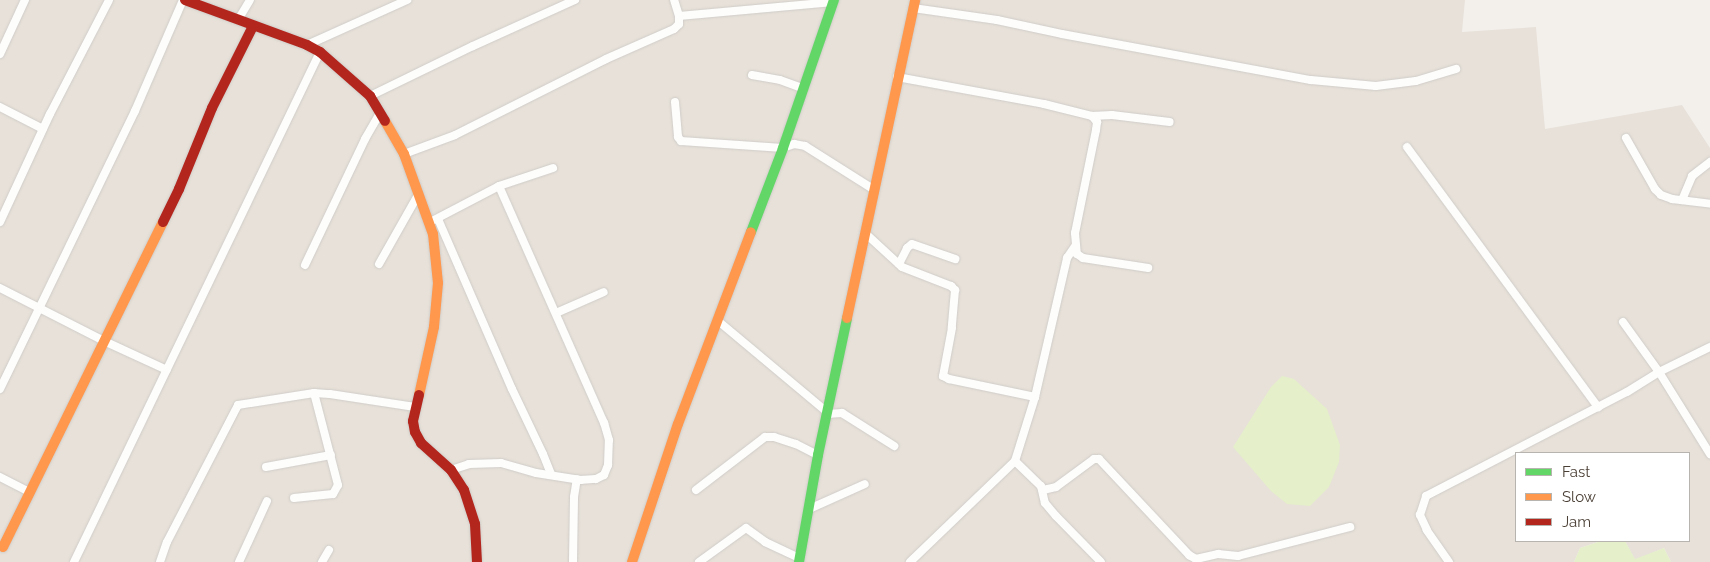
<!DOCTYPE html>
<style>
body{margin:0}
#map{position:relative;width:1710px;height:562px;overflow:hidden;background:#f3f0ec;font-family:Raleway,sans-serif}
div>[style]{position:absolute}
.residential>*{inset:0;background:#e7e1d9}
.green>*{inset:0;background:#e5efca}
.roads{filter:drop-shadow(0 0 1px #d0ccc8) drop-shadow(0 0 1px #d0ccc8)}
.street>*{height:8px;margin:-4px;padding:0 4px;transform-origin:4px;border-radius:4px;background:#fdfdfc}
.fast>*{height:10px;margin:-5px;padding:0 5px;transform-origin:5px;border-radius:5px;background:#63d668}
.slow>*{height:10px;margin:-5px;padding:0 5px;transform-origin:5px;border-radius:5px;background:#ff974d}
.jam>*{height:10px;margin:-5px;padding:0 5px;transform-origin:5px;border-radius:5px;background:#b3261e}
span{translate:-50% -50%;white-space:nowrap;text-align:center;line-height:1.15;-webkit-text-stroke:4.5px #fff;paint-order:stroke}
.legend{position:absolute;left:1515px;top:452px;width:175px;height:90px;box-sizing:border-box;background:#fff;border:1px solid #b7b3af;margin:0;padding:6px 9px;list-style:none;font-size:15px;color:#4b4036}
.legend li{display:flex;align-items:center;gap:10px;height:25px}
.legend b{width:25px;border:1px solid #b7b3af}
</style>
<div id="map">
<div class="residential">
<div style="clip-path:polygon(0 0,1465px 0,1462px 32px,1536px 27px,1545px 129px,1682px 105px,1710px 148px,1710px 562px,1671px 562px,1664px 548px,1635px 560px,1625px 541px,1689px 541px,1689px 453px,1516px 453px,1516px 541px,1601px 541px,1580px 548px,1574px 562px,0 562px)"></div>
</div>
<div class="green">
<div style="clip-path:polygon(1282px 376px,1294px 379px,1327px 409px,1340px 445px,1339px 462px,1329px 487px,1310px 506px,1287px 504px,1271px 491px,1233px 447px,1271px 387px)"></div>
<div style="clip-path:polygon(1601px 541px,1625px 541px,1635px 559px,1664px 548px,1671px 562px,1574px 562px,1580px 548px)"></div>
</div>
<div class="roads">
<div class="street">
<div style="left:913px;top:8px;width:85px;rotate:8.1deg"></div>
<div style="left:997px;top:20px;width:66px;rotate:12.2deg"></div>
<div style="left:1062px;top:34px;width:253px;rotate:10.5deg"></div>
<div style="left:1311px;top:80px;width:65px;rotate:5.3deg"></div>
<div style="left:1376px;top:86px;width:40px;rotate:-7.1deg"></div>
<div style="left:1416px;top:81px;width:42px;rotate:-16.7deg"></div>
<div style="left:679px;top:16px;width:155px;rotate:-5.2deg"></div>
<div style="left:238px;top:20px;width:23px;rotate:-59deg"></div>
<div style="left:307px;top:45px;width:110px;rotate:-24.2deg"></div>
<div style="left:0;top:54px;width:60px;rotate:-65.2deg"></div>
<div style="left:752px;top:75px;width:28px;rotate:10deg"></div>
<div style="left:780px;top:80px;width:23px;rotate:20deg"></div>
<div style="left:897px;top:77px;width:149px;rotate:10.4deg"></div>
<div style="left:1044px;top:104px;width:49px;rotate:14deg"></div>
<div style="left:1092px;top:116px;width:8px;rotate:50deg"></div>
<div style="left:1097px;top:122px;width:8px;rotate:97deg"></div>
<div style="left:1096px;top:130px;width:105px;rotate:101.5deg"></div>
<div style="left:1075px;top:233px;width:21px;rotate:85deg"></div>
<div style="left:1077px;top:254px;width:7px;rotate:34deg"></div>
<div style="left:1083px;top:258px;width:66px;rotate:8.7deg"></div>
<div style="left:370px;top:96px;width:114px;rotate:-25.9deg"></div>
<div style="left:473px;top:46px;width:112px;rotate:-24.3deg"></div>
<div style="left:675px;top:102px;width:35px;rotate:85deg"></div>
<div style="left:678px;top:137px;width:5px;rotate:53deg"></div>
<div style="left:681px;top:141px;width:102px;rotate:3.9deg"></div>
<div style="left:783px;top:148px;width:12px;rotate:-20deg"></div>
<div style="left:794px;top:144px;width:11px;rotate:10deg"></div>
<div style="left:805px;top:146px;width:80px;rotate:32.3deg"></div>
<div style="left:0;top:107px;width:48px;rotate:27.1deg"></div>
<div style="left:1092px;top:116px;width:20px;rotate:-3deg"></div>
<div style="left:1112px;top:115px;width:58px;rotate:6.9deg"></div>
<div style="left:1626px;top:138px;width:59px;rotate:60.4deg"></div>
<div style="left:1655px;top:189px;width:8px;rotate:45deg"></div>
<div style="left:1661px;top:195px;width:12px;rotate:20deg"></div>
<div style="left:1672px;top:199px;width:38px;rotate:7deg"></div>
<div style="left:1407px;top:147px;width:323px;rotate:53.7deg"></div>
<div style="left:404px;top:154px;width:54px;rotate:-20.4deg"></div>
<div style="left:455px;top:135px;width:169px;rotate:-26.7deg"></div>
<div style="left:606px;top:59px;width:74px;rotate:-23.8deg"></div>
<div style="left:674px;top:29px;width:7px;rotate:-45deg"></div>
<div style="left:679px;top:24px;width:8px;rotate:-90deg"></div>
<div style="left:679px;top:16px;width:17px;rotate:-107deg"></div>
<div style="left:1682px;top:200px;width:26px;rotate:-67deg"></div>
<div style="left:1692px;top:176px;width:23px;rotate:-38deg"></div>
<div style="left:438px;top:219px;width:185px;rotate:66.5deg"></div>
<div style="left:512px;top:389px;width:72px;rotate:64.5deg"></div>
<div style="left:543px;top:454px;width:22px;rotate:68deg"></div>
<div style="left:434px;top:220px;width:73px;rotate:-27.6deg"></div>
<div style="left:499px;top:186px;width:57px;rotate:-18.4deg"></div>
<div style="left:0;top:222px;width:119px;rotate:-65.2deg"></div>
<div style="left:50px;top:114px;width:128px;rotate:-62.6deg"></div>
<div style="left:865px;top:233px;width:50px;rotate:42.6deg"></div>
<div style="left:902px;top:267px;width:53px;rotate:21.2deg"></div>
<div style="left:951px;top:286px;width:6px;rotate:45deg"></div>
<div style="left:955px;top:290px;width:38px;rotate:95deg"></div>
<div style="left:952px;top:328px;width:49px;rotate:100.6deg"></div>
<div style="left:943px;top:376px;width:7px;rotate:27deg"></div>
<div style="left:949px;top:379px;width:88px;rotate:11.8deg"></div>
<div style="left:379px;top:264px;width:79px;rotate:-60.5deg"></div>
<div style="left:899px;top:264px;width:18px;rotate:-63deg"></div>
<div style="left:907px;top:248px;width:6px;rotate:-39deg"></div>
<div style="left:912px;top:244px;width:46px;rotate:19.2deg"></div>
<div style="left:305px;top:265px;width:140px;rotate:-64.5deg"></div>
<div style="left:365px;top:139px;width:30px;rotate:-60deg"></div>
<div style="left:0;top:288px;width:117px;rotate:27deg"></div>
<div style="left:104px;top:341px;width:69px;rotate:24.7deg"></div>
<div style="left:556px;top:313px;width:52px;rotate:-23.6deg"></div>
<div style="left:717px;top:320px;width:143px;rotate:39.9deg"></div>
<div style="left:1623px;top:322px;width:62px;rotate:54.2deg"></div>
<div style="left:1659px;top:372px;width:97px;rotate:58.1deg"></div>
<div style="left:0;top:389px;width:309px;rotate:-64.1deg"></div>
<div style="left:135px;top:111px;width:121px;rotate:-66.6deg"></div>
<div style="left:827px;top:414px;width:15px;rotate:-4deg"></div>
<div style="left:842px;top:413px;width:62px;rotate:32.4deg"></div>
<div style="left:1015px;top:461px;width:36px;rotate:44deg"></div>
<div style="left:1041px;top:486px;width:17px;rotate:77deg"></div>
<div style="left:1045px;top:503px;width:17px;rotate:50deg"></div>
<div style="left:1056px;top:516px;width:64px;rotate:45.6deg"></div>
<div style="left:266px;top:467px;width:66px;rotate:-10.5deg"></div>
<div style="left:451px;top:470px;width:19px;rotate:-18deg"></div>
<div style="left:469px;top:464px;width:32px;rotate:-2deg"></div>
<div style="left:501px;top:463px;width:36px;rotate:16deg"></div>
<div style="left:536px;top:473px;width:45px;rotate:9deg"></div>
<div style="left:580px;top:480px;width:16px;rotate:-4deg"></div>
<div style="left:596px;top:479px;width:9px;rotate:-27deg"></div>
<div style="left:604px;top:475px;width:11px;rotate:-68deg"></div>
<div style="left:608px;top:465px;width:25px;rotate:-88deg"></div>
<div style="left:609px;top:440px;width:18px;rotate:-106deg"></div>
<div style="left:604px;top:423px;width:259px;rotate:-113.9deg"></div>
<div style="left:0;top:477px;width:33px;rotate:27deg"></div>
<div style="left:696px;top:490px;width:87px;rotate:-37.5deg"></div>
<div style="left:765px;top:437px;width:9px"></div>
<div style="left:774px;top:437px;width:23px;rotate:18deg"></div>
<div style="left:796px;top:444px;width:25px;rotate:27deg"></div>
<div style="left:1043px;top:490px;width:13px;rotate:-13deg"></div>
<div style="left:1056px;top:487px;width:47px;rotate:-36.4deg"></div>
<div style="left:1094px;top:459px;width:5px"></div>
<div style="left:1099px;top:459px;width:132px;rotate:46.8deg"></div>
<div style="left:1189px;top:555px;width:8px;rotate:30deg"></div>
<div style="left:1196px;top:559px;width:23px;rotate:-13deg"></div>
<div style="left:1218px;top:554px;width:20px;rotate:6deg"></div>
<div style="left:1238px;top:556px;width:116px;rotate:-14.5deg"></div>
<div style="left:294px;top:498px;width:39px;rotate:-6deg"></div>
<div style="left:333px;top:494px;width:10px;rotate:-61deg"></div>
<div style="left:338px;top:485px;width:95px;rotate:-104.6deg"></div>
<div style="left:809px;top:509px;width:61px;rotate:-24.1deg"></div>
<div style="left:74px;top:562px;width:566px;rotate:-64.25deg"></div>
<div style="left:160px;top:562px;width:21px;rotate:-71deg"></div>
<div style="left:167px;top:542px;width:154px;rotate:-62.6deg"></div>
<div style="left:238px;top:405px;width:77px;rotate:-9deg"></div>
<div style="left:314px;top:393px;width:16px;rotate:4deg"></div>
<div style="left:330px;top:394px;width:86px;rotate:8.7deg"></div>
<div style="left:239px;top:562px;width:67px;rotate:-65.3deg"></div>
<div style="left:322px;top:562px;width:14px;rotate:-60deg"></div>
<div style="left:573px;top:562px;width:65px;rotate:-89.1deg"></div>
<div style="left:574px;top:497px;width:18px;rotate:-81deg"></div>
<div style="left:699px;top:562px;width:58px;rotate:-35.9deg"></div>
<div style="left:746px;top:528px;width:24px;rotate:36deg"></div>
<div style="left:765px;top:542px;width:38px;rotate:25deg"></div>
<div style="left:910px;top:562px;width:146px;rotate:-43.9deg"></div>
<div style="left:1015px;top:461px;width:67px;rotate:-72.6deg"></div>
<div style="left:1035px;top:397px;width:143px;rotate:-77deg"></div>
<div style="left:1067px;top:258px;width:14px;rotate:-56deg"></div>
<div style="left:1449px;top:562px;width:39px;rotate:-125deg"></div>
<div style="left:1427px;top:530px;width:17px;rotate:-115deg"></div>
<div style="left:1420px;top:515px;width:20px;rotate:-72deg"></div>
<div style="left:1426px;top:496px;width:226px;rotate:-27.4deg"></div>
<div style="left:1627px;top:392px;width:38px;rotate:-32deg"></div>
<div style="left:1659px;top:372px;width:57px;rotate:-26.1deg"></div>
</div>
<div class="fast">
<div style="left:751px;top:232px;width:90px;rotate:-69.1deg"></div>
<div style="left:783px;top:148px;width:157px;rotate:-71deg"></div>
<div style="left:799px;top:562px;width:109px;rotate:-79.9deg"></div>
<div style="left:818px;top:455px;width:140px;rotate:-78deg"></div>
</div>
<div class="slow">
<div style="left:385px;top:121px;width:38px;rotate:60deg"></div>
<div style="left:404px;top:154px;width:85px;rotate:70.1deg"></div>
<div style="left:433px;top:234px;width:49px;rotate:84.2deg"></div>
<div style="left:438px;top:283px;width:44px;rotate:95.2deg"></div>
<div style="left:434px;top:327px;width:70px;rotate:102.4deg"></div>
<div style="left:847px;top:318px;width:325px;rotate:-77.9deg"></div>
<div style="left:3px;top:547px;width:362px;rotate:-63.8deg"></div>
<div style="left:632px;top:562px;width:145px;rotate:-71.6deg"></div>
<div style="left:678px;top:424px;width:205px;rotate:-69.2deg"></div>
</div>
<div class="jam">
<div style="left:185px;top:0;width:130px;rotate:20.2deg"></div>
<div style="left:307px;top:45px;width:15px;rotate:28deg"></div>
<div style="left:320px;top:52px;width:67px;rotate:41.3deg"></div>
<div style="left:370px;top:96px;width:29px;rotate:59deg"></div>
<div style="left:163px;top:222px;width:37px;rotate:-64deg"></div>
<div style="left:179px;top:189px;width:87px;rotate:-67.8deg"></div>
<div style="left:212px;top:108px;width:92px;rotate:-63.4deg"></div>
<div style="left:419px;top:395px;width:27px;rotate:103deg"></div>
<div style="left:413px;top:421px;width:11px;rotate:80deg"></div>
<div style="left:415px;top:432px;width:13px;rotate:61deg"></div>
<div style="left:421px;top:443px;width:40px;rotate:42deg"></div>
<div style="left:451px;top:470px;width:24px;rotate:57deg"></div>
<div style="left:464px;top:490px;width:36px;rotate:72deg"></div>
<div style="left:475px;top:524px;width:38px;rotate:87deg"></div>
</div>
</div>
<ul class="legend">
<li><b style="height:6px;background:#63d668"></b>Fast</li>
<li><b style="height:6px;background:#ff974d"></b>Slow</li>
<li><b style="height:6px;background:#b3261e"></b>Jam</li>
</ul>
</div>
